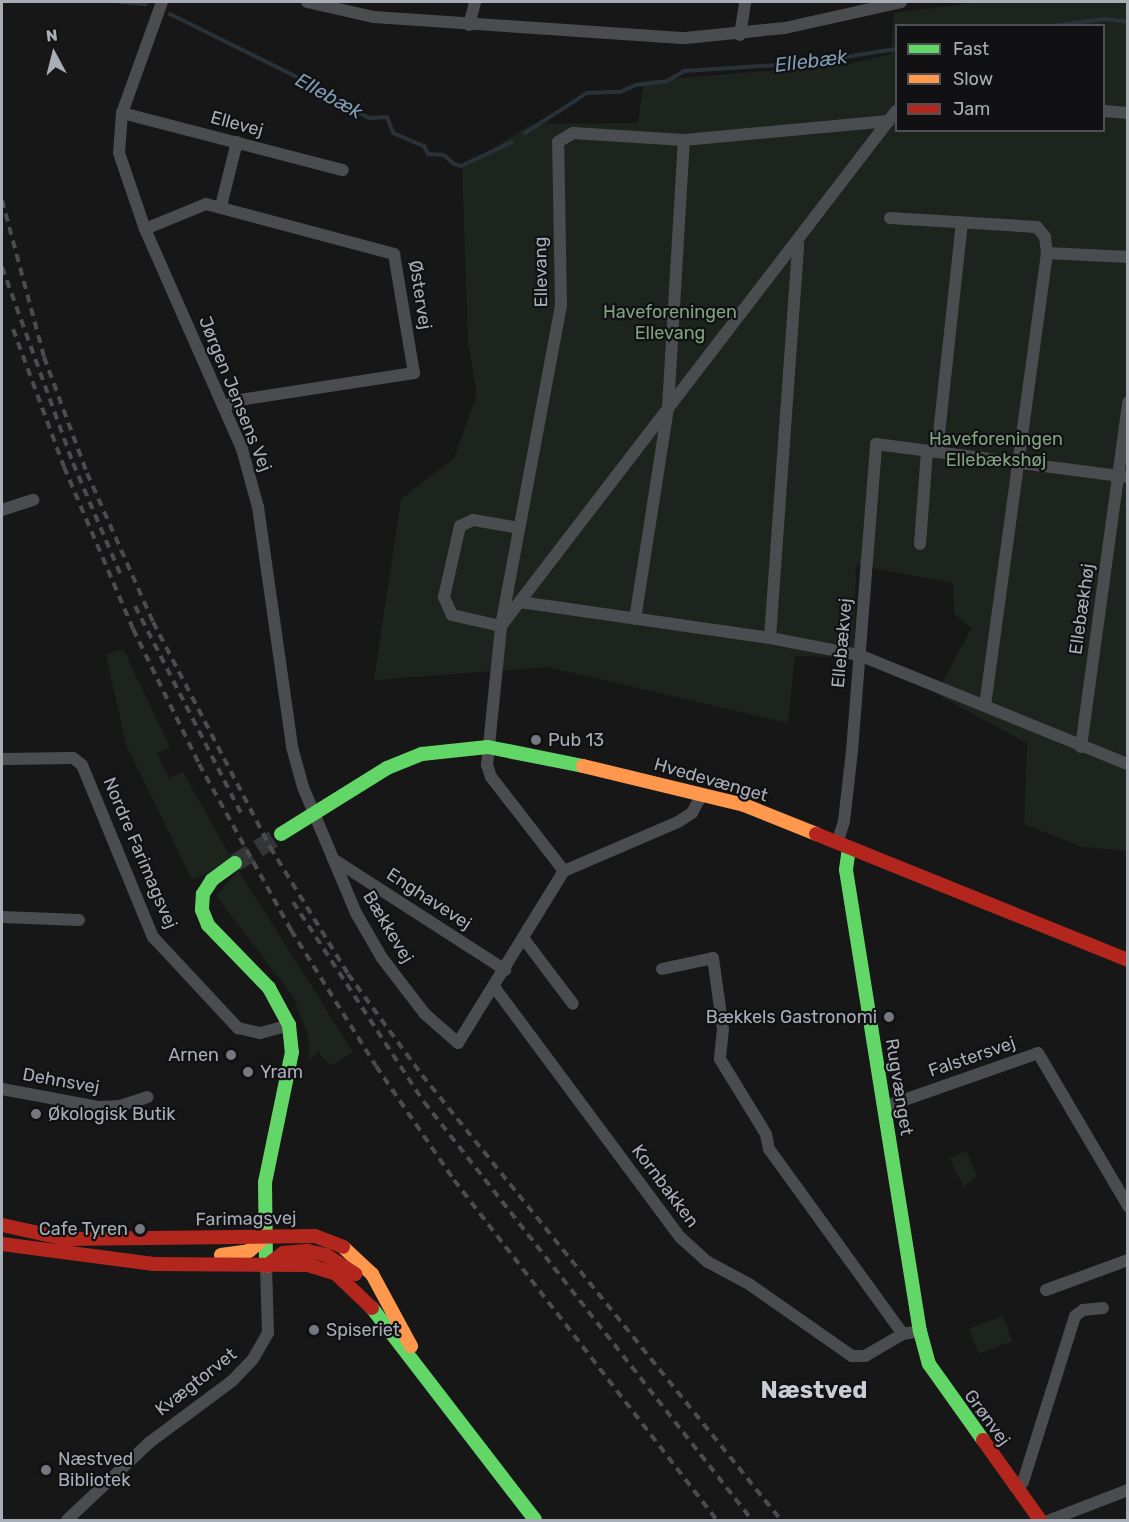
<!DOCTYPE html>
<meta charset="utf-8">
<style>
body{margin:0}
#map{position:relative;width:1129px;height:1522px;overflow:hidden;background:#171717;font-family:Rubik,sans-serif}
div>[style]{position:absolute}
.green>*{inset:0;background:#1d241e;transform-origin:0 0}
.stream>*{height:4px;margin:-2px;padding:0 2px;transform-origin:2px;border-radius:2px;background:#2a3239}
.secondary-tunnel>*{height:18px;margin-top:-9px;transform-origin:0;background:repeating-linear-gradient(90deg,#343537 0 18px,transparent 0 27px)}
.street>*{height:12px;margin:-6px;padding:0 6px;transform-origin:6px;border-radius:6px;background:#4b4c50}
.fast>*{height:14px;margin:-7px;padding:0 7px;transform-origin:7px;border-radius:7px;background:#63d668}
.slow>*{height:14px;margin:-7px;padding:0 7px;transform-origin:7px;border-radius:7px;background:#ff974d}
.jam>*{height:14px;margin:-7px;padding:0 7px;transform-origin:7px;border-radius:7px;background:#b3261e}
.rail>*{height:4px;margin-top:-2px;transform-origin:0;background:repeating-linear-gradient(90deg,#4b4c4f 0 8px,transparent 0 14px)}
.dots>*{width:16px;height:16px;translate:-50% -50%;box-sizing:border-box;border:3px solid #111113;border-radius:50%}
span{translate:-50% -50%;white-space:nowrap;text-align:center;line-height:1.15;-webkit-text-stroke:4.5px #111113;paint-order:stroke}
.street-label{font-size:18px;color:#a8adb8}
.park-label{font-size:18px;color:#7fa381}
.poi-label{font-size:18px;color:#a8adb8}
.left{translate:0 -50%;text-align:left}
.right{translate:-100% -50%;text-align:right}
.water-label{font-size:20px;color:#7f9bb3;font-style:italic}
.district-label{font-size:24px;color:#c9ccd4;font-weight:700}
.frame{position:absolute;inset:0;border:3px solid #a8adb8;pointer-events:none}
.legend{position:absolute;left:895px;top:24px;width:210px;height:108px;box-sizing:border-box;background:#111113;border:2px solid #4d4f55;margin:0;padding:8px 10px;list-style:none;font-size:18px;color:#a8adb8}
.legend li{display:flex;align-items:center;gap:12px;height:30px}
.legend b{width:30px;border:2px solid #4d4f55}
.north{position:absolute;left:24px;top:24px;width:60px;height:60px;-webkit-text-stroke:4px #111113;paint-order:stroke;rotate:353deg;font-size:16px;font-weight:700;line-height:24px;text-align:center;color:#a8adb8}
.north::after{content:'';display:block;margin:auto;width:21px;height:27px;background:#a8adb8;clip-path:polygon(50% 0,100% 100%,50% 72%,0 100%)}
</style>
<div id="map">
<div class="green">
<div style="clip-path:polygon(evenodd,979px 2px,1127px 2px,1127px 851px,1082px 847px,1024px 824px,1027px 743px,936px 694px,972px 628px,954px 614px,953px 583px,856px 565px,854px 658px,795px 656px,788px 723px,548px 667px,374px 680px,401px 499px,454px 458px,477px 395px,468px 343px,462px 168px,532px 124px,638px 123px,644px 81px,843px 65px,891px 54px,894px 13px,979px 2px,896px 26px,1104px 26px,1104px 130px,896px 130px,896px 26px)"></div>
<div style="clip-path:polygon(123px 649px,170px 747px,157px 753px,169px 778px,183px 772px,231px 858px,202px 876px,192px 879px,126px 745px,106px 654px)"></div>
<div style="clip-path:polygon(238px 870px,353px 1052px,331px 1066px,318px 1051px,309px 1061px,309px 1037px,293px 996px,216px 896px)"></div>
<div style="clip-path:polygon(967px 1151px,977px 1177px,964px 1187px,949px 1158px)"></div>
<div style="left:1003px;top:1316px;width:27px;height:36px;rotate:70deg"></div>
</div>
<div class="stream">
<div style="left:121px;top:2px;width:25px;rotate:5deg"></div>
<div style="left:170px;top:14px;width:135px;rotate:26.4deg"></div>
<div style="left:291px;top:74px;width:90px;rotate:29.4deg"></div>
<div style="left:369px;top:118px;width:18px;rotate:-3deg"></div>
<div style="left:387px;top:117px;width:17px;rotate:69deg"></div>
<div style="left:393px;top:133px;width:34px;rotate:23deg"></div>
<div style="left:424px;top:146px;width:9px;rotate:63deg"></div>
<div style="left:428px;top:154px;width:16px;rotate:4deg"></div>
<div style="left:444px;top:155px;width:13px;rotate:42deg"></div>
<div style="left:454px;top:164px;width:7px;rotate:16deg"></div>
<div style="left:461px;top:166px;width:56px;rotate:-25.2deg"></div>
<div style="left:1052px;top:26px;width:53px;rotate:-7.5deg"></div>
<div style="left:1105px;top:19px;width:23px;rotate:7deg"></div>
<div style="left:525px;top:133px;width:74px;rotate:-32.8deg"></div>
<div style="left:587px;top:93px;width:33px;rotate:-2deg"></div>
<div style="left:620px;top:92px;width:17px;rotate:-24deg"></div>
<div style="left:636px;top:85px;width:31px;rotate:-7deg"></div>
<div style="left:667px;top:81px;width:20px;rotate:-30deg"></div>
<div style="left:684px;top:71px;width:123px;rotate:-3.7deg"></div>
<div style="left:807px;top:63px;width:90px;rotate:-8.9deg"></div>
</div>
<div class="secondary-tunnel">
<div style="left:235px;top:863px;width:54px;rotate:-32.2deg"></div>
</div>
<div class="street">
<div style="left:162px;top:2px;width:118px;rotate:109.8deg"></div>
<div style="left:122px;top:113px;width:40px;rotate:94.3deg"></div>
<div style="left:119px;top:153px;width:80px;rotate:71.1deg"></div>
<div style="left:145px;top:229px;width:240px;rotate:66.2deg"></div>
<div style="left:242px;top:449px;width:60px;rotate:74.6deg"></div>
<div style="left:258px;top:507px;width:242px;rotate:81.9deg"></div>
<div style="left:292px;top:747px;width:41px;rotate:74.6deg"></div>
<div style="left:303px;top:787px;width:137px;rotate:67.2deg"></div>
<div style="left:356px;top:913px;width:52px;rotate:60deg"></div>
<div style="left:382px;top:958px;width:71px;rotate:52.5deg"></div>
<div style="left:425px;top:1014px;width:44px;rotate:41.3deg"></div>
<div style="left:458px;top:1043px;width:202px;rotate:-58.4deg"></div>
<div style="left:564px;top:871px;width:124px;rotate:-23.3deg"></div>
<div style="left:678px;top:822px;width:17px;rotate:-33deg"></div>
<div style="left:692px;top:813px;width:21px;rotate:-62deg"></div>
<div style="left:307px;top:2px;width:69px;rotate:12.6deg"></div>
<div style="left:374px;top:17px;width:312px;rotate:3.9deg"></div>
<div style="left:685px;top:38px;width:100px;rotate:-5.7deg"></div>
<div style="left:785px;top:28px;width:119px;rotate:-12.6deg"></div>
<div style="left:469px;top:25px;width:24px;rotate:-75deg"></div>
<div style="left:740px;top:35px;width:33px;rotate:-81deg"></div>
<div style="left:1104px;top:111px;width:24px;rotate:5deg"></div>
<div style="left:122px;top:113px;width:228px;rotate:14.5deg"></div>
<div style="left:221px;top:206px;width:66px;rotate:-76deg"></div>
<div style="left:890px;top:218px;width:147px;rotate:3.5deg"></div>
<div style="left:1037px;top:227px;width:13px;rotate:51deg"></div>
<div style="left:1045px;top:237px;width:16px;rotate:83deg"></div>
<div style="left:1047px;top:253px;width:457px;rotate:97.8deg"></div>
<div style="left:145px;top:229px;width:66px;rotate:-22.3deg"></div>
<div style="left:206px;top:204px;width:195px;rotate:14.9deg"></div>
<div style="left:394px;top:254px;width:121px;rotate:80.5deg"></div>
<div style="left:414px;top:373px;width:176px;rotate:171.2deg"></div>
<div style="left:240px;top:400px;width:18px;rotate:158deg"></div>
<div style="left:1047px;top:253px;width:81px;rotate:2.8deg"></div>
<div style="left:937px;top:452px;width:230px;rotate:-83.8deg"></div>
<div style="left:2px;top:510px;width:33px;rotate:-18deg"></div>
<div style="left:519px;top:528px;width:47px;rotate:-170.1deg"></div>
<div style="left:473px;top:520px;width:14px;rotate:155deg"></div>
<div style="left:460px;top:526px;width:73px;rotate:102.7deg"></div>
<div style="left:444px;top:597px;width:20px;rotate:66deg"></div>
<div style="left:452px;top:615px;width:50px;rotate:12.7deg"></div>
<div style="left:501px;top:626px;width:649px;rotate:-52.51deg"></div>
<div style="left:920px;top:544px;width:93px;rotate:-85.7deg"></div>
<div style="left:520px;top:602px;width:253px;rotate:8.2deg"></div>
<div style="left:770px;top:638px;width:91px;rotate:10.8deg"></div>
<div style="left:859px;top:655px;width:290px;rotate:22.1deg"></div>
<div style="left:635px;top:619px;width:214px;rotate:-81.1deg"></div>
<div style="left:668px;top:408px;width:268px;rotate:-86.6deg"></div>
<div style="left:770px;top:638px;width:394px;rotate:-85.9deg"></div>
<div style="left:1081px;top:747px;width:348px;rotate:-82.2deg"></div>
<div style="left:2px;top:759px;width:71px;rotate:-0.8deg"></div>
<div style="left:73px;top:758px;width:11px;rotate:38deg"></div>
<div style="left:82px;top:765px;width:186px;rotate:67.6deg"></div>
<div style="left:153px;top:937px;width:125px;rotate:47deg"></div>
<div style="left:238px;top:1028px;width:23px;rotate:13deg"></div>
<div style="left:260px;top:1033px;width:30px;rotate:-15deg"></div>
<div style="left:837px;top:843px;width:23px;rotate:-72deg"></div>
<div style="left:844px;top:821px;width:70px;rotate:-83.5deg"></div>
<div style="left:852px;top:751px;width:308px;rotate:-85.5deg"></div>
<div style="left:876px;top:444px;width:254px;rotate:7.5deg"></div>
<div style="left:333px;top:859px;width:205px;rotate:32.8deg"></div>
<div style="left:564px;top:871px;width:119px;rotate:-127.8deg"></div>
<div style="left:491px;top:777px;width:13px;rotate:-108deg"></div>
<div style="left:487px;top:765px;width:140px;rotate:-84.2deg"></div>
<div style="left:501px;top:626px;width:326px;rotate:-79.4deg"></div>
<div style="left:561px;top:306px;width:164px;rotate:-91deg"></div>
<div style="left:558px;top:142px;width:17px;rotate:-31deg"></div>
<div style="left:573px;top:133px;width:111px;rotate:3.6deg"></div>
<div style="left:684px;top:140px;width:206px;rotate:-5.3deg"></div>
<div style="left:2px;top:917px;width:77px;rotate:2.2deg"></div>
<div style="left:524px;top:939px;width:81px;rotate:53deg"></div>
<div style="left:662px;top:969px;width:52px;rotate:-12.2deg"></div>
<div style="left:713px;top:958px;width:72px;rotate:82deg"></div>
<div style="left:723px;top:1029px;width:30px;rotate:96deg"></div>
<div style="left:720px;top:1059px;width:88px;rotate:58.5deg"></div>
<div style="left:766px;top:1134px;width:15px;rotate:79deg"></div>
<div style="left:769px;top:1149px;width:228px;rotate:54.1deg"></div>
<div style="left:495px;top:988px;width:312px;rotate:53.4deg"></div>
<div style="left:681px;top:1238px;width:36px;rotate:42deg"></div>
<div style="left:708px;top:1262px;width:47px;rotate:28.2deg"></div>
<div style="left:749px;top:1284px;width:126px;rotate:35deg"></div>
<div style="left:852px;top:1356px;width:13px"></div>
<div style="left:865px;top:1356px;width:44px;rotate:-30.1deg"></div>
<div style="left:903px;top:1334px;width:17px;rotate:-10deg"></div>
<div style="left:2px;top:1089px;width:99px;rotate:10.5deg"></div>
<div style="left:99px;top:1107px;width:21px;rotate:-3deg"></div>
<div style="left:120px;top:1106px;width:29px;rotate:-18deg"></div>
<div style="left:884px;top:1107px;width:163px;rotate:-19.3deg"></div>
<div style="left:1038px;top:1053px;width:178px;rotate:59.5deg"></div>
<div style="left:1046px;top:1290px;width:87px;rotate:-20.1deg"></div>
<div style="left:1015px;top:1487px;width:9px;rotate:-32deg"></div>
<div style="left:1023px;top:1482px;width:174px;rotate:-72.6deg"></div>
<div style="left:1075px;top:1316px;width:10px;rotate:-37deg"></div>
<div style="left:1083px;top:1310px;width:20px;rotate:-6deg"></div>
<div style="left:67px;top:1520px;width:114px;rotate:-43.2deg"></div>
<div style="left:150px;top:1442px;width:102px;rotate:-36.6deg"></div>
<div style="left:232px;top:1381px;width:30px;rotate:-46deg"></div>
<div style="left:253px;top:1359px;width:30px;rotate:-60deg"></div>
<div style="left:268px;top:1333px;width:67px;rotate:-91.7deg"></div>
<div style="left:1050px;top:1520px;width:84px;rotate:-21deg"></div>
</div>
<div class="fast">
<div style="left:281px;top:834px;width:125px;rotate:-31.9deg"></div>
<div style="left:387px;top:768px;width:38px;rotate:-22deg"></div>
<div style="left:422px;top:754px;width:66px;rotate:-6.1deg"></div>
<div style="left:488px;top:747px;width:97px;rotate:11.3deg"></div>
<div style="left:849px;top:848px;width:22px;rotate:98deg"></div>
<div style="left:846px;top:870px;width:467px;rotate:80.9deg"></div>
<div style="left:920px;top:1331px;width:34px;rotate:75deg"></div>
<div style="left:929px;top:1364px;width:93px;rotate:54.6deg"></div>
<div style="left:235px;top:863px;width:29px;rotate:144deg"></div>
<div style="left:212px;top:880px;width:17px;rotate:123deg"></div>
<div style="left:203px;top:894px;width:16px;rotate:94deg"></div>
<div style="left:202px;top:910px;width:16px;rotate:68deg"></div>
<div style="left:208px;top:925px;width:88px;rotate:45.9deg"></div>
<div style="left:269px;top:988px;width:42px;rotate:61.6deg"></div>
<div style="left:289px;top:1025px;width:27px;rotate:84deg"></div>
<div style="left:292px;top:1052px;width:133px;rotate:101.7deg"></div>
<div style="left:265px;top:1182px;width:84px;rotate:89.3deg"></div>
<div style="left:372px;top:1308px;width:267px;rotate:52.4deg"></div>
</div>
<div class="slow">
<div style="left:583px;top:766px;width:166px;rotate:13.6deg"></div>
<div style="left:744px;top:805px;width:78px;rotate:21.9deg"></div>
<div style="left:343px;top:1247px;width:40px;rotate:43deg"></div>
<div style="left:372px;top:1274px;width:82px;rotate:61.6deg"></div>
<div style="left:221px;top:1255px;width:28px;rotate:-8deg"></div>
<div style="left:249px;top:1251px;width:23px;rotate:-41deg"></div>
</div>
<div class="jam">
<div style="left:816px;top:834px;width:336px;rotate:22deg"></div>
<div style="left:2px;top:1225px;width:66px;rotate:12.3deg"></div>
<div style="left:66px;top:1239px;width:249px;rotate:-0.7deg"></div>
<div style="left:315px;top:1236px;width:30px;rotate:21deg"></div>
<div style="left:2px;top:1244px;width:153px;rotate:7.5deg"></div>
<div style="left:154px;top:1264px;width:154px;rotate:0.4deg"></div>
<div style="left:308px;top:1265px;width:28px;rotate:17deg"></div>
<div style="left:335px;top:1273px;width:51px;rotate:43.4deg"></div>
<div style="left:266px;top:1266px;width:21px;rotate:-37deg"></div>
<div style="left:283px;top:1253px;width:25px;rotate:-5deg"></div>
<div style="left:308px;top:1251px;width:18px;rotate:13deg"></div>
<div style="left:326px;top:1255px;width:35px;rotate:33deg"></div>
<div style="left:983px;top:1440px;width:98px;rotate:54.5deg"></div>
</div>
<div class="rail">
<div style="left:2px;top:200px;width:163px;rotate:75deg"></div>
<div style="left:44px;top:357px;width:124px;rotate:69.7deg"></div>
<div style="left:87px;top:473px;width:163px;rotate:66.1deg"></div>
<div style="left:153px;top:622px;width:254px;rotate:62.5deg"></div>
<div style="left:270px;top:847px;width:149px;rotate:58.4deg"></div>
<div style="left:348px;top:974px;width:125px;rotate:53.8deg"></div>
<div style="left:422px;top:1075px;width:572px;rotate:51.11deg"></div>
<div style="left:2px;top:267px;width:208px;rotate:70.1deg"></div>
<div style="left:73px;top:463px;width:120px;rotate:66.9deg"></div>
<div style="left:13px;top:329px;width:147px;rotate:69.7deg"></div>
<div style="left:64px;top:467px;width:176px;rotate:66.9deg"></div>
<div style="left:133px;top:629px;width:150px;rotate:63.9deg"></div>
<div style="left:199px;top:764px;width:190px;rotate:61deg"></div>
<div style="left:291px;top:930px;width:160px;rotate:58deg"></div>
<div style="left:376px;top:1066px;width:138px;rotate:55.6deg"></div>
<div style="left:454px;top:1180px;width:430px;rotate:52.3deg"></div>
<div style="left:135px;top:606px;width:237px;rotate:62.9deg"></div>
<div style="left:293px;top:902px;width:239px;rotate:56.8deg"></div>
<div style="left:424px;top:1102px;width:531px;rotate:51.88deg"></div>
</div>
<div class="dots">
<div style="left:536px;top:740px;background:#757880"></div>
<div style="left:889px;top:1017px;background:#757880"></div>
<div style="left:231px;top:1055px;background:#757880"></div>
<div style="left:248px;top:1072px;background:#757880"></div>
<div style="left:36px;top:1114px;background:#757880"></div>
<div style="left:140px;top:1229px;background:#757880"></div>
<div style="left:314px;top:1330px;background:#757880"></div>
<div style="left:46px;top:1470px;background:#757880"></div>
</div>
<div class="street-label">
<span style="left:237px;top:124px;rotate:15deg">Ellevej</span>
<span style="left:541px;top:272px;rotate:-91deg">Ellevang</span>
<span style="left:420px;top:295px;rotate:81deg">Østervej</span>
<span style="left:235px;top:394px;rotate:68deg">Jørgen Jensens Vej</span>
<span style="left:1082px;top:609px;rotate:-82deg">Ellebækhøj</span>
<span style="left:842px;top:643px;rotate:-85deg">Ellebækvej</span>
<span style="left:711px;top:780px;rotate:16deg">Hvedevænget</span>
<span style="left:140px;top:853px;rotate:67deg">Nordre Farimagsvej</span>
<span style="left:429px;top:899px;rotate:33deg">Enghavevej</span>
<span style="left:388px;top:927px;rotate:59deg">Bækkevej</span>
<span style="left:972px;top:1057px;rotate:-19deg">Falstersvej</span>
<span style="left:61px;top:1081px;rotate:10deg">Dehnsvej</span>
<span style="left:899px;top:1087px;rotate:81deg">Rugvænget</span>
<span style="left:665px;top:1186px;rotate:53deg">Kornbakken</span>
<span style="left:246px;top:1219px;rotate:-1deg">Farimagsvej</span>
<span style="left:196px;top:1382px;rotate:-38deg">Kvægtorvet</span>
<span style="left:987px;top:1418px;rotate:54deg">Grønvej</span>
</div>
<div class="park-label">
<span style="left:670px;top:323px">Haveforeningen<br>Ellevang</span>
<span style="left:996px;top:450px">Haveforeningen<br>Ellebækshøj</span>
</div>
<div class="poi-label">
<span class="left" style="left:548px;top:740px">Pub 13</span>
<span class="right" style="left:877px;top:1017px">Bækkels Gastronomi</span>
<span class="right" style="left:219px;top:1055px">Arnen</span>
<span class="left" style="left:260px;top:1072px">Yram</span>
<span class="left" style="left:48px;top:1114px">Økologisk Butik</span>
<span class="right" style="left:128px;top:1229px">Cafe Tyren</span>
<span class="left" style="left:326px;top:1330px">Spiseriet</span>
<span class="left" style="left:58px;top:1470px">Næstved<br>Bibliotek</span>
</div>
<div class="water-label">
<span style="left:811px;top:61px;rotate:-7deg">Ellebæk</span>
<span style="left:329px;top:96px;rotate:29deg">Ellebæk</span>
</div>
<div class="district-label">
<span style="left:814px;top:1391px">Næstved</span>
</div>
<div class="frame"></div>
<ul class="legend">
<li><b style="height:8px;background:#63d668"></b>Fast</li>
<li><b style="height:8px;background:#ff974d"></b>Slow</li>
<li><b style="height:8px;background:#b3261e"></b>Jam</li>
</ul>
<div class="north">N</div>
</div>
